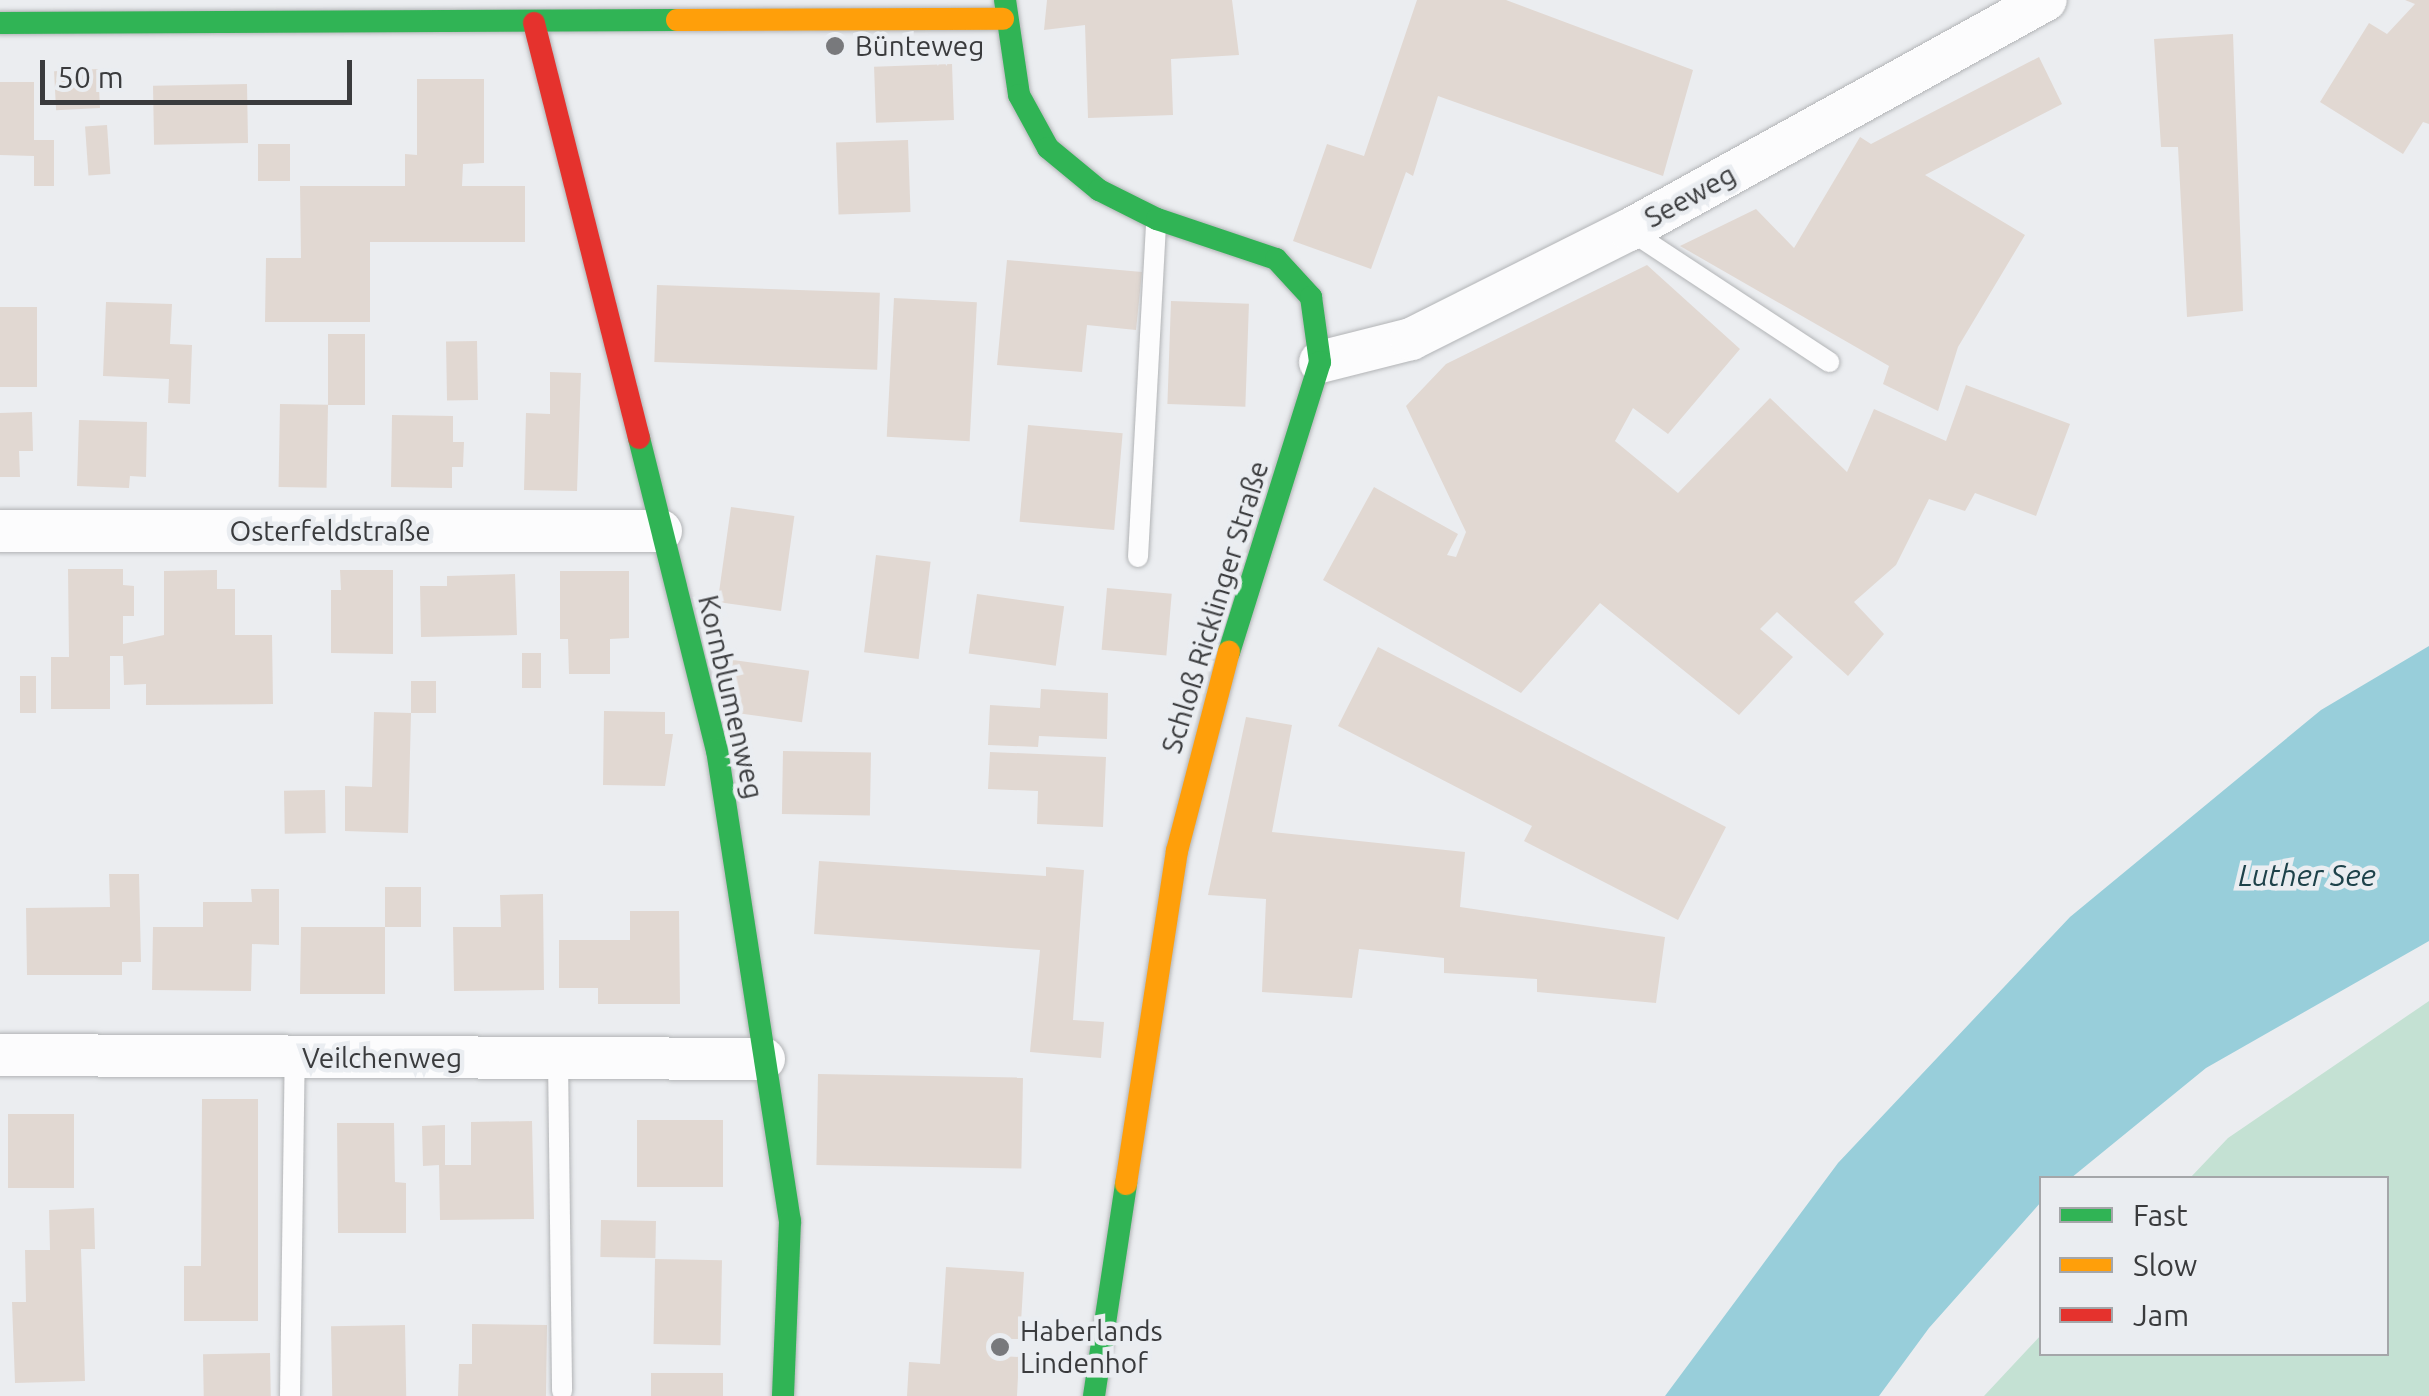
<!DOCTYPE html>
<meta charset="utf-8">
<style>
body{margin:0}
#map{position:relative;width:2429px;height:1396px;overflow:hidden;background:#ebedf0;font-family:Ubuntu,sans-serif}
div>[style]{position:absolute}
.green>*{inset:0;background:#c4e1d3}
.water>*{inset:0;background:#98ceda}
.building>*{inset:0;background:#e1d8d2;transform-origin:0 0}
.roads{filter:drop-shadow(0 0 2px #b2b4b6) drop-shadow(0 0 2px #b2b4b6)}
.lane>*{height:20px;margin:-10px;padding:0 10px;transform-origin:10px;border-radius:10px;background:#fcfcfd}
.street>*{height:42px;margin:-21px;padding:0 21px;transform-origin:21px;border-radius:21px;background:#fcfcfd}
.fast>*{height:22px;margin:-11px;padding:0 11px;transform-origin:11px;border-radius:11px;background:#30b455}
.slow>*{height:22px;margin:-11px;padding:0 11px;transform-origin:11px;border-radius:11px;background:#ff9f0a}
.jam>*{height:22px;margin:-11px;padding:0 11px;transform-origin:11px;border-radius:11px;background:#e5322d}
.dots>*{width:28px;height:28px;translate:-50% -50%;box-sizing:border-box;border:5px solid #eaedf1;border-radius:50%}
span{translate:-50% -50%;white-space:nowrap;text-align:center;line-height:1.15;-webkit-text-stroke:9px #eaedf1;paint-order:stroke}
.poi-label{font-size:28px;color:#3a3b3d}
.left{translate:0 -50%;text-align:left}
.street-label{font-size:28px;color:#3a3b3d}
.water-label{font-size:30px;color:#1e424a;font-style:italic}
.legend{position:absolute;left:2039px;top:1176px;width:350px;height:180px;box-sizing:border-box;background:#eaedf1;border:2px solid #a4a6a9;margin:0;padding:12px 18px;list-style:none;font-size:30px;color:#3a3b3d}
.legend li{display:flex;align-items:center;gap:20px;height:50px}
.legend b{width:50px;border:2px solid #a4a6a9}
.scale{position:absolute;left:40px;top:60px;width:312px;height:45px;box-sizing:border-box;border:5px solid #3a3b3d;border-top:0;padding-left:12px;font-size:30px;line-height:35px;white-space:nowrap;color:#3a3b3d;-webkit-text-stroke:8px #eaedf1;paint-order:stroke}
</style>
<div id="map">
<div class="green">
<div style="clip-path:polygon(2429px 1001px,2429px 1396px,1984px 1396px,2041px 1335px,2042px 1354px,2386px 1354px,2386px 1178px,2190px 1178px,2228px 1138px)"></div>
</div>
<div class="water">
<div style="clip-path:polygon(2429px 646px,2429px 941px,2206px 1068px,2071px 1178px,2042px 1178px,2041px 1202px,1929px 1328px,1879px 1396px,1665px 1396px,1838px 1163px,2070px 917px,2321px 710px)"></div>
</div>
<div class="building">
<div style="clip-path:polygon(1047px 0,1232px 0,1239px 55px,1171px 59px,1173px 115px,1088px 118px,1085px 25px,1044px 30px)"></div>
<div style="clip-path:polygon(1417px 0,1506px 0,1693px 70px,1663px 176px,1438px 96px,1413px 176px,1406px 172px,1371px 269px,1293px 241px,1327px 144px,1364px 156px)"></div>
<div style="clip-path:polygon(2405px 0,2429px 0,2429px 124px,2423px 122px,2403px 154px,2320px 102px,2369px 23px,2387px 34px,2415px 4px)"></div>
<div style="clip-path:polygon(2233px 34px,2243px 311px,2187px 317px,2178px 147px,2161px 147px,2154px 39px)"></div>
<div style="clip-path:polygon(2039px 57px,2062px 104px,1925px 175px,2025px 235px,1958px 347px,1938px 411px,1883px 384px,1889px 366px,1680px 246px,1756px 209px,1794px 248px,1860px 137px,1871px 144px)"></div>
<div style="left:952px;top:64px;width:56px;height:78px;rotate:88deg"></div>
<div style="left:98px;top:69px;width:39px;height:44px;rotate:87deg"></div>
<div style="clip-path:polygon(417px 79px,484px 79px,484px 163px,463px 164px,462px 186px,525px 186px,525px 242px,370px 242px,370px 322px,265px 322px,266px 258px,301px 258px,300px 186px,405px 186px,405px 154px,417px 155px)"></div>
<div style="clip-path:polygon(0 82px,34px 82px,34px 140px,54px 140px,54px 186px,34px 186px,34px 156px,0 155px)"></div>
<div style="left:247px;top:84px;width:59px;height:94px;rotate:89deg"></div>
<div style="left:107px;top:125px;width:49px;height:22px;rotate:86deg"></div>
<div style="left:908px;top:140px;width:72px;height:72px;rotate:88deg"></div>
<div style="left:258px;top:144px;width:32px;height:37px"></div>
<div style="clip-path:polygon(1007px 260px,1142px 272px,1136px 330px,1087px 325px,1082px 372px,997px 365px)"></div>
<div style="clip-path:polygon(1647px 265px,1740px 349px,1668px 434px,1633px 408px,1615px 441px,1678px 493px,1770px 398px,1847px 472px,1874px 409px,1946px 441px,1966px 385px,2070px 424px,2036px 516px,1975px 493px,1965px 511px,1929px 499px,1896px 565px,1854px 602px,1884px 634px,1848px 676px,1777px 612px,1760px 629px,1793px 657px,1739px 715px,1600px 603px,1521px 693px,1323px 580px,1374px 487px,1458px 534px,1447px 555px,1456px 557px,1466px 532px,1406px 406px,1446px 364px)"></div>
<div style="left:657px;top:285px;width:223px;height:77px;rotate:2deg"></div>
<div style="left:894px;top:298px;width:83px;height:139px;rotate:3deg"></div>
<div style="left:1171px;top:301px;width:78px;height:103px;rotate:2deg"></div>
<div style="clip-path:polygon(106px 302px,172px 304px,170px 344px,192px 345px,190px 404px,168px 403px,169px 379px,103px 376px)"></div>
<div style="left:0;top:307px;width:37px;height:80px"></div>
<div style="left:328px;top:334px;width:37px;height:71px"></div>
<div style="left:477px;top:341px;width:59px;height:31px;rotate:89deg"></div>
<div style="clip-path:polygon(550px 372px,581px 373px,577px 491px,524px 490px,526px 413px,550px 414px)"></div>
<div style="left:280px;top:404px;width:48px;height:83px;rotate:1deg"></div>
<div style="clip-path:polygon(32px 412px,33px 451px,19px 451px,20px 477px,0 477px,0 413px)"></div>
<div style="clip-path:polygon(392px 415px,453px 416px,453px 442px,464px 442px,463px 467px,452px 467px,452px 488px,391px 487px)"></div>
<div style="clip-path:polygon(79px 420px,147px 422px,146px 477px,130px 476px,129px 488px,77px 486px)"></div>
<div style="left:1028px;top:425px;width:95px;height:97px;rotate:5deg"></div>
<div style="left:731px;top:507px;width:64px;height:96px;rotate:8deg"></div>
<div style="left:876px;top:555px;width:55px;height:98px;rotate:7deg"></div>
<div style="clip-path:polygon(68px 569px,123px 569px,123px 585px,134px 586px,134px 616px,123px 616px,123px 644px,164px 635px,164px 571px,217px 570px,217px 589px,235px 589px,235px 635px,272px 635px,273px 704px,146px 705px,146px 684px,124px 685px,123px 656px,110px 656px,110px 709px,51px 709px,51px 657px,69px 657px)"></div>
<div style="clip-path:polygon(340px 570px,393px 570px,393px 654px,331px 653px,331px 590px,341px 590px)"></div>
<div style="clip-path:polygon(560px 571px,629px 571px,629px 638px,610px 639px,610px 674px,569px 674px,568px 639px,560px 639px)"></div>
<div style="clip-path:polygon(515px 574px,517px 635px,421px 637px,420px 586px,447px 586px,447px 576px)"></div>
<div style="left:1107px;top:588px;width:65px;height:62px;rotate:5deg"></div>
<div style="left:977px;top:594px;width:88px;height:60px;rotate:8deg"></div>
<div style="clip-path:polygon(1378px 647px,1726px 827px,1678px 920px,1524px 841px,1532px 826px,1338px 726px)"></div>
<div style="left:522px;top:653px;width:19px;height:35px"></div>
<div style="left:733px;top:660px;width:77px;height:52px;rotate:8deg"></div>
<div style="left:20px;top:676px;width:16px;height:37px"></div>
<div style="left:411px;top:681px;width:25px;height:32px"></div>
<div style="clip-path:polygon(1041px 689px,1108px 693px,1107px 739px,1039px 736px,1038px 747px,988px 745px,990px 705px,1040px 708px)"></div>
<div style="clip-path:polygon(604px 711px,665px 712px,665px 734px,673px 734px,665px 786px,603px 785px)"></div>
<div style="clip-path:polygon(374px 712px,411px 713px,408px 833px,345px 831px,345px 786px,372px 787px)"></div>
<div style="clip-path:polygon(1246px 717px,1292px 725px,1272px 832px,1465px 852px,1460px 907px,1665px 937px,1656px 1003px,1537px 992px,1537px 979px,1444px 973px,1444px 958px,1359px 949px,1352px 998px,1262px 992px,1266px 899px,1208px 895px)"></div>
<div style="left:783px;top:751px;width:88px;height:63px;rotate:1deg"></div>
<div style="clip-path:polygon(990px 752px,1106px 757px,1103px 827px,1037px 824px,1038px 791px,988px 789px)"></div>
<div style="left:325px;top:790px;width:43px;height:41px;rotate:89deg"></div>
<div style="clip-path:polygon(819px 861px,1046px 876px,1046px 867px,1084px 870px,1073px 1020px,1104px 1022px,1101px 1058px,1030px 1052px,1040px 950px,814px 934px)"></div>
<div style="clip-path:polygon(109px 874px,139px 874px,141px 962px,122px 962px,122px 975px,27px 975px,26px 908px,110px 907px)"></div>
<div style="clip-path:polygon(385px 887px,421px 887px,421px 927px,385px 927px,385px 994px,300px 994px,301px 927px,385px 927px)"></div>
<div style="clip-path:polygon(251px 889px,279px 889px,279px 945px,252px 944px,251px 991px,152px 990px,153px 927px,203px 927px,203px 902px,252px 902px)"></div>
<div style="clip-path:polygon(543px 894px,544px 990px,454px 991px,453px 927px,501px 927px,500px 895px)"></div>
<div style="clip-path:polygon(630px 911px,679px 911px,680px 1004px,598px 1004px,598px 988px,559px 988px,559px 940px,630px 940px)"></div>
<div style="left:818px;top:1074px;width:205px;height:91px;rotate:1deg"></div>
<div style="clip-path:polygon(202px 1099px,258px 1099px,258px 1321px,184px 1321px,184px 1266px,201px 1266px)"></div>
<div style="left:8px;top:1114px;width:66px;height:74px"></div>
<div style="left:637px;top:1120px;width:86px;height:67px"></div>
<div style="clip-path:polygon(532px 1121px,534px 1219px,440px 1220px,439px 1165px,423px 1166px,422px 1126px,445px 1125px,445px 1165px,471px 1165px,471px 1122px)"></div>
<div style="clip-path:polygon(337px 1123px,394px 1123px,395px 1182px,406px 1183px,406px 1233px,338px 1233px)"></div>
<div style="clip-path:polygon(94px 1208px,95px 1249px,81px 1249px,85px 1381px,15px 1383px,12px 1302px,26px 1302px,25px 1250px,50px 1250px,49px 1210px)"></div>
<div style="left:601px;top:1220px;width:55px;height:37px;rotate:1deg"></div>
<div style="left:655px;top:1259px;width:67px;height:85px;rotate:1deg"></div>
<div style="clip-path:polygon(946px 1267px,1024px 1272px,1020px 1339px,1000px 1339px,1000px 1356px,1019px 1357px,1017px 1396px,907px 1396px,909px 1362px,940px 1364px)"></div>
<div style="clip-path:polygon(472px 1324px,547px 1325px,546px 1396px,458px 1396px,459px 1364px,472px 1364px)"></div>
<div style="left:405px;top:1325px;width:71px;height:74px;rotate:89deg"></div>
<div style="left:270px;top:1353px;width:43px;height:67px;rotate:89deg"></div>
<div style="left:723px;top:1373px;width:23px;height:72px;rotate:90deg"></div>
</div>
<div class="roads">
<div class="lane">
<div style="left:1629px;top:230px;width:240px;rotate:33.4deg"></div>
<div style="left:1138px;top:557px;width:336px;rotate:-86.9deg"></div>
<div style="left:558px;top:1058px;width:333px;rotate:89.3deg"></div>
<div style="left:290px;top:1396px;width:338px;rotate:-89.2deg"></div>
</div>
<div class="street">
<div style="left:1320px;top:362px;width:94px;rotate:-14.2deg"></div>
<div style="left:1411px;top:339px;width:244px;rotate:-26.6deg"></div>
<div style="left:1629px;top:230px;width:476px;rotate:-28.9deg"></div>
<div style="left:0;top:531px;width:661px"></div>
<div style="left:0;top:1055px;width:764px;rotate:0.3deg"></div>
</div>
<div class="fast">
<div style="left:1005px;top:0;width:96px;rotate:81.6deg"></div>
<div style="left:1019px;top:95px;width:60px;rotate:61.3deg"></div>
<div style="left:1048px;top:148px;width:66px;rotate:39.5deg"></div>
<div style="left:1099px;top:190px;width:65px;rotate:26.6deg"></div>
<div style="left:1157px;top:219px;width:126px;rotate:18.6deg"></div>
<div style="left:1276px;top:259px;width:52px;rotate:47.4deg"></div>
<div style="left:1311px;top:297px;width:66px;rotate:82.1deg"></div>
<div style="left:1320px;top:362px;width:304px;rotate:107.4deg"></div>
<div style="left:0;top:23px;width:677px;rotate:-0.25deg"></div>
<div style="left:639px;top:438px;width:322px;rotate:76deg"></div>
<div style="left:717px;top:750px;width:477px;rotate:81.2deg"></div>
<div style="left:790px;top:1221px;width:175px;rotate:92.3deg"></div>
<div style="left:1094px;top:1396px;width:214px;rotate:-81.4deg"></div>
</div>
<div class="slow">
<div style="left:677px;top:20px;width:326px;rotate:-0.2deg"></div>
<div style="left:1126px;top:1184px;width:337px;rotate:-81.3deg"></div>
<div style="left:1177px;top:851px;width:206px;rotate:-75.4deg"></div>
</div>
<div class="jam">
<div style="left:534px;top:23px;width:428px;rotate:75.8deg"></div>
</div>
</div>
<div class="dots">
<div style="left:835px;top:46px;background:#78797c"></div>
<div style="left:1000px;top:1347px;background:#78797c"></div>
</div>
<div class="poi-label">
<span class="left" style="left:855px;top:46px">Bünteweg</span>
<span class="left" style="left:1020px;top:1347px">Haberlands<br>Lindenhof</span>
</div>
<div class="street-label">
<span style="left:1690px;top:196px;rotate:-29deg">Seeweg</span>
<span style="left:330px;top:531px">Osterfeldstraße</span>
<span style="left:1215px;top:607px;rotate:-73deg">Schloß Ricklinger Straße</span>
<span style="left:731px;top:697px;rotate:77deg">Kornblumenweg</span>
<span style="left:382px;top:1058px">Veilchenweg</span>
</div>
<div class="water-label">
<span style="left:2307px;top:875px">Luther See</span>
</div>
<ul class="legend">
<li><b style="height:12px;background:#30b455"></b>Fast</li>
<li><b style="height:12px;background:#ff9f0a"></b>Slow</li>
<li><b style="height:12px;background:#e5322d"></b>Jam</li>
</ul>
<div class="scale">50 m</div>
</div>
